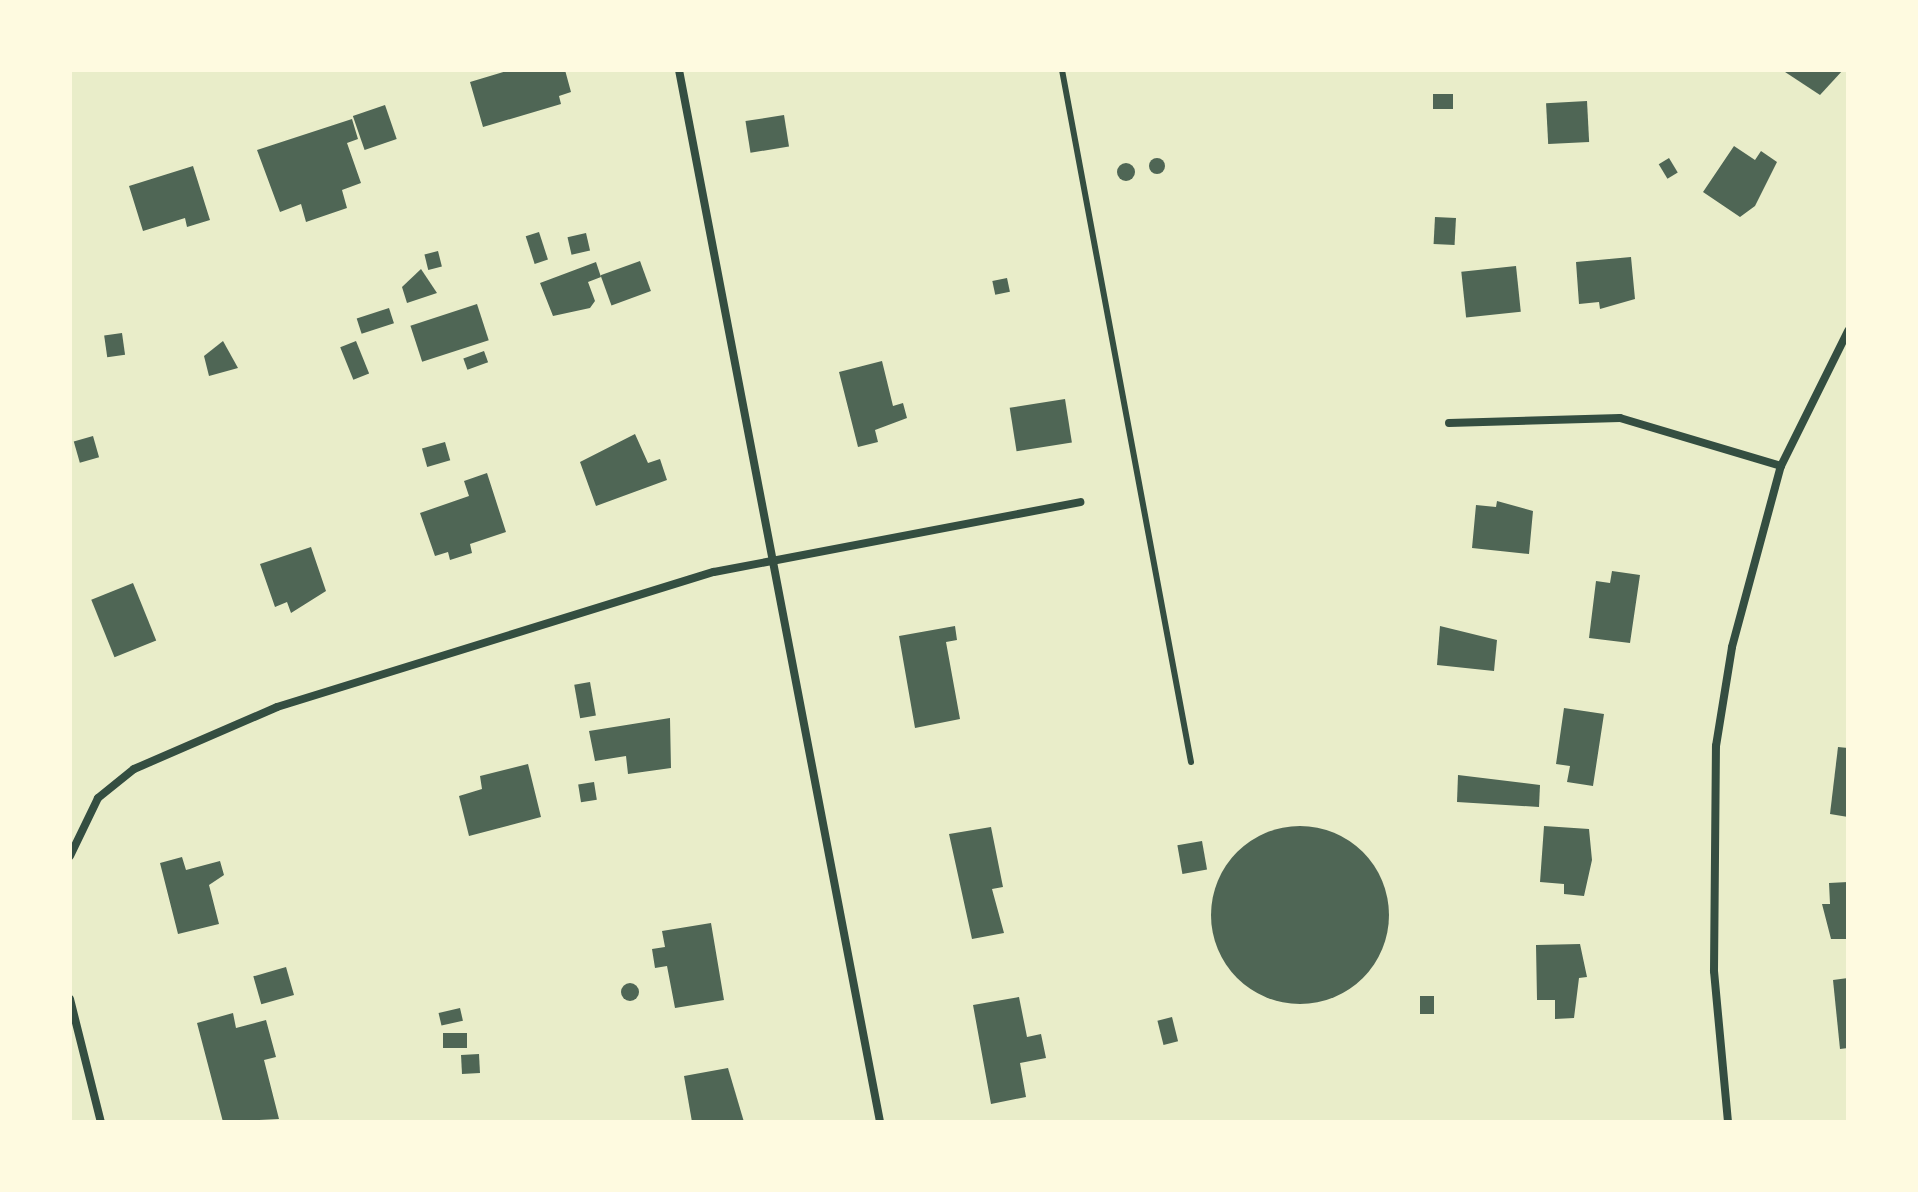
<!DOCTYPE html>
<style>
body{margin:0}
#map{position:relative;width:1918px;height:1192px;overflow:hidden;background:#e9edc9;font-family:Rubik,sans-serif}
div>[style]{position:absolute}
.building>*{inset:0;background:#4f6655;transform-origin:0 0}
.round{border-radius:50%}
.service>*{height:6px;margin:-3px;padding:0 3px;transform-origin:3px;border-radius:3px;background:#344e41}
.minor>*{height:8px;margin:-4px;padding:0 4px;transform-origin:4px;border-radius:4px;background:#344e41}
span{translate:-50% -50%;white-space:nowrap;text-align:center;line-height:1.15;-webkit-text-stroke:6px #fefae0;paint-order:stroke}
.frame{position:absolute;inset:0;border:72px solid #fefae0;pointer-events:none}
</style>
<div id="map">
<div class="building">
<div style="clip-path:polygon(510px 70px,565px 70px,571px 92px,559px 96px,561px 104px,483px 127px,470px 82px)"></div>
<div style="clip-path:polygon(1782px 70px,1843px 70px,1820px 95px)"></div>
<div style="left:1433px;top:94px;width:20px;height:15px"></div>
<div style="left:1587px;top:101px;width:41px;height:41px;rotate:87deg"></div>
<div style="left:385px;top:105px;width:36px;height:34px;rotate:71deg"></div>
<div style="left:784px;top:115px;width:32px;height:39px;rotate:81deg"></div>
<div style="clip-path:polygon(352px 119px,358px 139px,347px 143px,361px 183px,342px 190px,347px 208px,306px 222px,301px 204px,280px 212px,257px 150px)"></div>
<div style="clip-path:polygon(1734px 146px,1755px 160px,1761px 151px,1777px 162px,1755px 206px,1740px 217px,1703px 192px)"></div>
<div class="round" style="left:1149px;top:158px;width:16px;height:16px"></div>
<div style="left:1669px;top:158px;width:17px;height:12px;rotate:59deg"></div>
<div class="round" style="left:1117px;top:163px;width:18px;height:18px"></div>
<div style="clip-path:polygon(193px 166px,210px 220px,187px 227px,185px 218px,143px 231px,129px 186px)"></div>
<div style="left:1435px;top:217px;width:21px;height:27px;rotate:3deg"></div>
<div style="left:539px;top:232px;width:29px;height:14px;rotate:72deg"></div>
<div style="left:586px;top:233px;width:18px;height:19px;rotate:77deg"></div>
<div style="left:438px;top:251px;width:16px;height:14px;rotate:76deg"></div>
<div style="clip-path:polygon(1631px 257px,1635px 299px,1600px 309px,1599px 302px,1579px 304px,1576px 262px)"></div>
<div style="left:640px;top:261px;width:32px;height:42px;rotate:70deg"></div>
<div style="clip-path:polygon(596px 262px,601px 277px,588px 282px,595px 301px,590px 308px,553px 316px,540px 283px)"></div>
<div style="left:1516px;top:266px;width:46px;height:55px;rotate:84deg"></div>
<div style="clip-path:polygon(421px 269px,437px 293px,407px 303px,402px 287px)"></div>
<div style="left:1007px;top:278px;width:14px;height:15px;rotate:78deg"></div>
<div style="left:477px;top:304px;width:38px;height:70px;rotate:72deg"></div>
<div style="left:389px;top:308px;width:16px;height:34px;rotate:72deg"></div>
<div style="left:122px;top:333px;width:22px;height:18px;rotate:82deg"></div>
<div style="clip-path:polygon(223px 341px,238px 368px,209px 376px,204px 356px)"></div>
<div style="left:356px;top:341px;width:35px;height:17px;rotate:68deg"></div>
<div style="left:484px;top:351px;width:12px;height:22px;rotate:70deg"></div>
<div style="clip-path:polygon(882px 361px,893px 406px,903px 403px,907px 418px,875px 430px,878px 442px,858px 447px,839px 372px)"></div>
<div style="left:1065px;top:399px;width:44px;height:56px;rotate:81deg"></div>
<div style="clip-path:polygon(635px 434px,648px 463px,660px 459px,667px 480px,596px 506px,580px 462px)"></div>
<div style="left:93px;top:436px;width:22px;height:20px;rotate:74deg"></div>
<div style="left:445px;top:442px;width:19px;height:24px;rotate:74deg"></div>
<div style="clip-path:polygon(487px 473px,506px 532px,470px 544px,472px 553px,450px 560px,448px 552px,435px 556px,420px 513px,469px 496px,464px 481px)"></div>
<div style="clip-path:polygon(1497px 501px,1533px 511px,1529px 554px,1472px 548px,1476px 505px,1496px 507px)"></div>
<div style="clip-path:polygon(311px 547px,326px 591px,291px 613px,287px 602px,275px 607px,260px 564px)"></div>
<div style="clip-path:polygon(1612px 571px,1640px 575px,1630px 643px,1589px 638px,1596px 581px,1610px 583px)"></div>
<div style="left:133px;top:583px;width:62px;height:45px;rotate:68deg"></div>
<div style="clip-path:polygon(955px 626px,957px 640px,946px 642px,960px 719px,915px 728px,899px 636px)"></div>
<div style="clip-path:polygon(1440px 626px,1497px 640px,1494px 671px,1437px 665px)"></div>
<div style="left:590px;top:682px;width:34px;height:16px;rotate:80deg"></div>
<div style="clip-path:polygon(1564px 708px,1604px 714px,1593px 786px,1567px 782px,1570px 766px,1556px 764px)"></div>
<div style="clip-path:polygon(670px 718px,671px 768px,628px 774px,626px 756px,595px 761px,589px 731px)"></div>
<div style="clip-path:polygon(1838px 747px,1848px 748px,1848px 817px,1830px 814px)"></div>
<div style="clip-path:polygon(528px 764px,541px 817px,469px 836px,459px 796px,482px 789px,480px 776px)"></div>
<div style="clip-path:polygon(1458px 775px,1540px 785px,1539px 807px,1457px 802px)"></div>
<div style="left:594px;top:782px;width:18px;height:16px;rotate:81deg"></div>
<div style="clip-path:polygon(1544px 826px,1589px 829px,1592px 860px,1584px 896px,1564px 894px,1564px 884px,1540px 882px)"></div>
<div class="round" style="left:1211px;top:826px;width:178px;height:178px"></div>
<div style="clip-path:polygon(991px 827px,1003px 887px,992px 889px,1004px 933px,972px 939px,949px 834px)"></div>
<div style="left:1202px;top:841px;width:29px;height:25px;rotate:80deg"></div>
<div style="clip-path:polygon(182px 857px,186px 870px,220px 861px,224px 875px,209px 885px,219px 924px,178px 934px,160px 863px)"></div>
<div style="clip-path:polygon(1848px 882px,1848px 939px,1831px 939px,1822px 904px,1830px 904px,1829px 883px)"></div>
<div style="clip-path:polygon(711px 923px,724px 1000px,675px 1008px,667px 966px,655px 968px,652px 949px,665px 947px,662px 931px)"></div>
<div style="clip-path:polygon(1580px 944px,1587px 977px,1579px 978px,1574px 1018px,1555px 1019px,1555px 1000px,1537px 1000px,1536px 945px)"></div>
<div style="left:286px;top:967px;width:29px;height:34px;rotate:74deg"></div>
<div style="clip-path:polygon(1848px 978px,1848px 1048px,1840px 1049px,1833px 980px)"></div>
<div class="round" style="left:621px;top:983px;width:18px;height:18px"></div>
<div style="left:1420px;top:996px;width:14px;height:18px"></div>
<div style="clip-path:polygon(1019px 997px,1027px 1037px,1041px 1034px,1046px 1058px,1020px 1063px,1026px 1097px,991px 1104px,973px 1005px)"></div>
<div style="left:460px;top:1008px;width:13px;height:22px;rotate:77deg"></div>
<div style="clip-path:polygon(233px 1013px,236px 1028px,266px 1020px,276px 1057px,264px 1060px,279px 1119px,223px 1122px,197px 1023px)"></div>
<div style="left:1172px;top:1017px;width:25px;height:15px;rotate:76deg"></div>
<div style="left:467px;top:1033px;width:15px;height:24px;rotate:90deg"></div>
<div style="left:479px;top:1054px;width:19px;height:18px;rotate:87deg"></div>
<div style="clip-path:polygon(728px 1068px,744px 1122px,692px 1122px,684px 1076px)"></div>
</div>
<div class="service">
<div style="left:1062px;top:70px;width:704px;rotate:79.44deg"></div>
</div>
<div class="minor">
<div style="left:679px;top:70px;width:1071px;rotate:79.18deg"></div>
<div style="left:1449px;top:423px;width:171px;rotate:-1.7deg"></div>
<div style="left:1620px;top:418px;width:168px;rotate:16.6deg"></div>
<div style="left:70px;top:856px;width:64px;rotate:-64.2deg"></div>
<div style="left:98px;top:798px;width:46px;rotate:-38.9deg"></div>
<div style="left:134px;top:769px;width:156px;rotate:-23.4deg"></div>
<div style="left:277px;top:707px;width:457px;rotate:-17.2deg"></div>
<div style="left:714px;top:572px;width:373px;rotate:-10.8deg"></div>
<div style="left:70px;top:999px;width:127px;rotate:75.9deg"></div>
<div style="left:1728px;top:1122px;width:152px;rotate:-95.3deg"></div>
<div style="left:1714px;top:971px;width:225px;rotate:-89.5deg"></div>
<div style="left:1716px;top:746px;width:100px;rotate:-80.8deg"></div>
<div style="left:1732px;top:647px;width:188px;rotate:-74.9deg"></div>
<div style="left:1781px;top:466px;width:151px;rotate:-63.6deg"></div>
</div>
<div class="frame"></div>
</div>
